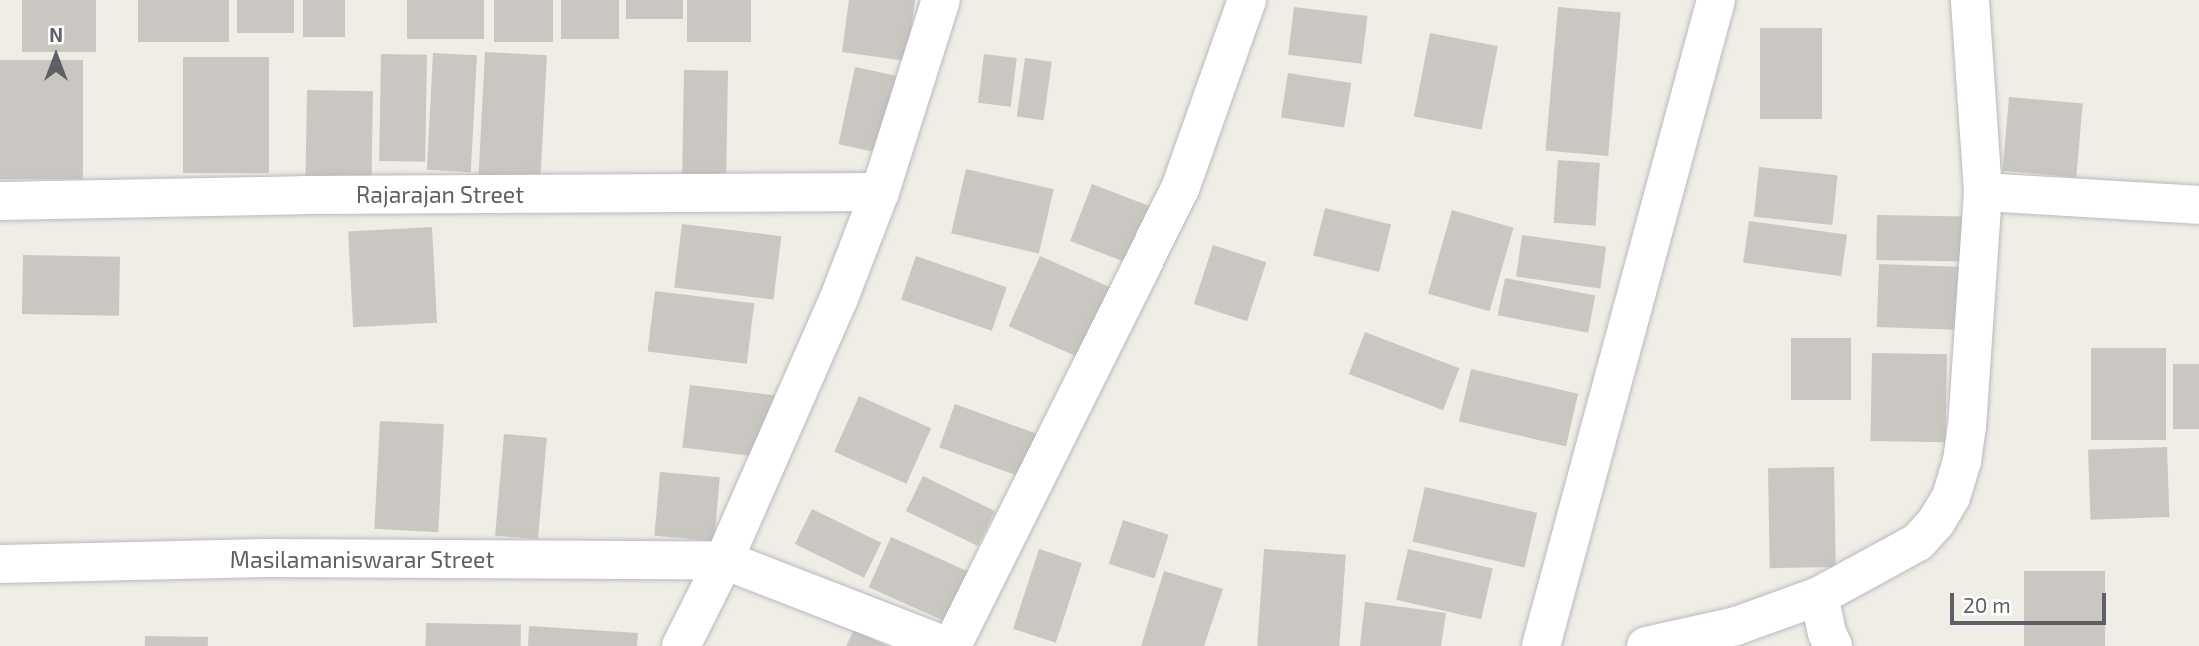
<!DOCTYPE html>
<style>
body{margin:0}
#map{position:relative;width:2199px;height:646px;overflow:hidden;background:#efede5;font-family:"Exo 2",sans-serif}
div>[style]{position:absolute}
.building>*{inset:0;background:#cac7c2;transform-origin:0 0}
.roads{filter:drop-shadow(0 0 2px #b7babf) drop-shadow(0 0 2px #b7babf)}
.minor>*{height:38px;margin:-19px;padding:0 19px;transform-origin:19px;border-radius:19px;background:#fff}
span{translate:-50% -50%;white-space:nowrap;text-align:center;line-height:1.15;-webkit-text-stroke:5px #fff;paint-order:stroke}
.street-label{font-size:23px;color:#5d6165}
.north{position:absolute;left:21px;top:21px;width:70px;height:70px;-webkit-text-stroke:5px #fff;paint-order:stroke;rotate:0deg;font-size:19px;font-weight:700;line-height:28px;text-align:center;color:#5d6165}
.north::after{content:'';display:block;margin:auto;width:24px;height:32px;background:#5d6165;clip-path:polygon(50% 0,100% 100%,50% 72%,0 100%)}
.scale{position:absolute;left:1950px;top:593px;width:156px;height:32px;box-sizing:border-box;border:4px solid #5d6165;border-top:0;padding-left:9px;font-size:21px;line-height:24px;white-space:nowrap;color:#5d6165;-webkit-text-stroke:5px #fff;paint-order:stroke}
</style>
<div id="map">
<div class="building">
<div style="left:22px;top:0;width:74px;height:52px"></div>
<div style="left:138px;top:0;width:91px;height:42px"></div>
<div style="left:237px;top:0;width:57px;height:33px"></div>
<div style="left:303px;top:0;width:42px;height:37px"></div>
<div style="left:407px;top:0;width:77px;height:39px"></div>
<div style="left:494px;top:0;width:59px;height:42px"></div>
<div style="left:561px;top:0;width:58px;height:39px"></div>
<div style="left:626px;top:0;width:57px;height:19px"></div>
<div style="left:687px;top:0;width:64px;height:42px"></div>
<div style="clip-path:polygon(849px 0,915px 0,907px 61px,842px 52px)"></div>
<div style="left:1294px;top:7px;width:74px;height:48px;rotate:7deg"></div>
<div style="left:1558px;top:7px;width:63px;height:144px;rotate:5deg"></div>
<div style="left:1760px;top:28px;width:62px;height:91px"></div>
<div style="left:1430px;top:33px;width:69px;height:85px;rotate:11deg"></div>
<div style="left:485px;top:52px;width:62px;height:123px;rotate:3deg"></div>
<div style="left:433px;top:53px;width:44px;height:117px;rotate:3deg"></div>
<div style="left:381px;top:54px;width:46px;height:107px;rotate:1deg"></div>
<div style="left:984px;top:54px;width:33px;height:49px;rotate:7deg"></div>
<div style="left:183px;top:57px;width:86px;height:116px"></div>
<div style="left:1025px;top:58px;width:27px;height:59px;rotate:8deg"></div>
<div style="left:0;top:60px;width:83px;height:119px"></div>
<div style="left:855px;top:67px;width:48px;height:79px;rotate:12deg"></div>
<div style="left:684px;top:70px;width:44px;height:108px;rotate:1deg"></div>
<div style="left:1288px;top:73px;width:64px;height:45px;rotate:9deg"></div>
<div style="left:307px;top:90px;width:66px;height:94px;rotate:1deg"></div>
<div style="left:2009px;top:97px;width:74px;height:74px;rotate:5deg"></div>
<div style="left:1558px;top:160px;width:42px;height:63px;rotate:4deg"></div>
<div style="left:1759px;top:167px;width:79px;height:50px;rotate:6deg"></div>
<div style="left:966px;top:169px;width:90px;height:66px;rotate:13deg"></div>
<div style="left:1092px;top:184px;width:65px;height:61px;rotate:21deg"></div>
<div style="left:1325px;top:208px;width:68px;height:49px;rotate:14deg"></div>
<div style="left:1452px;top:210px;width:64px;height:87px;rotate:16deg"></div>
<div style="left:1877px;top:215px;width:89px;height:45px;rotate:1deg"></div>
<div style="left:1749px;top:221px;width:99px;height:42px;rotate:8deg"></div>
<div style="left:682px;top:224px;width:100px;height:64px;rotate:7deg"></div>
<div style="left:432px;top:227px;width:96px;height:84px;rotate:87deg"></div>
<div style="left:1522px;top:235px;width:85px;height:42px;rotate:8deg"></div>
<div style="left:1213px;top:245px;width:56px;height:62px;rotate:18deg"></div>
<div style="left:23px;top:255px;width:97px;height:59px;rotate:1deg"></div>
<div style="left:916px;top:256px;width:96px;height:46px;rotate:19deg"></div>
<div style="left:1040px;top:256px;width:83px;height:77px;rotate:24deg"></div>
<div style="left:1879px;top:264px;width:85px;height:63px;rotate:2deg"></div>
<div style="left:1505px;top:278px;width:92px;height:38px;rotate:11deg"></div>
<div style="left:655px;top:291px;width:100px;height:61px;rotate:7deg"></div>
<div style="left:1365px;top:332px;width:101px;height:45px;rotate:21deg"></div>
<div style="left:1791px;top:338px;width:60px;height:62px"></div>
<div style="left:2091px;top:348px;width:75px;height:92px"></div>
<div style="left:1872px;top:353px;width:75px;height:88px;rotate:1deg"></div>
<div style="left:2173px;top:364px;width:26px;height:65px"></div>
<div style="left:1471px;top:369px;width:110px;height:54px;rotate:13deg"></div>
<div style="left:690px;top:385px;width:85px;height:63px;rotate:7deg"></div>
<div style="left:859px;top:396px;width:79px;height:61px;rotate:24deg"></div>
<div style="left:955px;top:404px;width:87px;height:46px;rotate:20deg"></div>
<div style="left:380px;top:421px;width:64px;height:108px;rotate:3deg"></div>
<div style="left:504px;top:434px;width:43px;height:102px;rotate:5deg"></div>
<div style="left:2167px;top:447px;width:70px;height:79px;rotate:88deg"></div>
<div style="left:1834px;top:467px;width:100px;height:66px;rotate:89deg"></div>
<div style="left:660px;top:472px;width:60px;height:64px;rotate:5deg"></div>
<div style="left:923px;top:476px;width:80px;height:39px;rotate:26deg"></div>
<div style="left:1425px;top:487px;width:115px;height:56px;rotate:13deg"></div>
<div style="left:812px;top:509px;width:77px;height:39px;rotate:26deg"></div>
<div style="left:1123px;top:520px;width:48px;height:46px;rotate:18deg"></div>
<div style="left:891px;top:537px;width:92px;height:55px;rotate:24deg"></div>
<div style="left:1039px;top:549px;width:45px;height:84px;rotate:18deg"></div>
<div style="left:1264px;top:549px;width:82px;height:97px;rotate:4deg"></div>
<div style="left:1408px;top:549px;width:87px;height:52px;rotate:13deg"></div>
<div style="clip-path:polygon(1164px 571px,1223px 589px,1204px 646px,1141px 646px)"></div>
<div style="left:2024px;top:571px;width:81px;height:75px"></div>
<div style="clip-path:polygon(1365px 602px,1446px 613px,1441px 646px,1360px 646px)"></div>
<div style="left:426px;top:623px;width:95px;height:23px;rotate:1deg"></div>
<div style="clip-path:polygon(529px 626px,638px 633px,637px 646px,528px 646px)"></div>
<div style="clip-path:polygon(854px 630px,887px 646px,846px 646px)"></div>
<div style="left:145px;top:636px;width:63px;height:10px;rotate:1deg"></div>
</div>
<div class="roads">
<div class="minor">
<div style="left:1983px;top:192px;width:216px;rotate:3.4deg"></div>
<div style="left:0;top:201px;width:302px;rotate:-1.1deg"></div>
<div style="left:302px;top:195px;width:578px;rotate:-0.3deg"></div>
<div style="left:0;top:564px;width:266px;rotate:-1.3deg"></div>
<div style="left:266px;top:558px;width:458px;rotate:0.3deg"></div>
<div style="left:724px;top:560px;width:238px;rotate:21.2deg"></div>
<div style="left:681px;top:646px;width:96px;rotate:-63.4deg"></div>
<div style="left:724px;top:560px;width:286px;rotate:-66.3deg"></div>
<div style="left:839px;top:298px;width:114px;rotate:-68.9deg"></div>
<div style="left:880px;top:192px;width:201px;rotate:-72.4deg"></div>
<div style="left:952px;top:646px;width:511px;rotate:-63.49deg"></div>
<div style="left:1180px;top:189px;width:201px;rotate:-70.5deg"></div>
<div style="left:1541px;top:646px;width:669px;rotate:-74.84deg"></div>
<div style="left:1646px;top:646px;width:92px;rotate:-12.5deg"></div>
<div style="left:1736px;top:626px;width:88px;rotate:-19.9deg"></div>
<div style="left:1833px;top:646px;width:14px;rotate:-115deg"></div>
<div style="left:1827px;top:633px;width:38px;rotate:-102deg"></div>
<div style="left:1819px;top:596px;width:113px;rotate:-28.6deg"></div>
<div style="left:1918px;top:542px;width:27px;rotate:-48deg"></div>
<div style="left:1936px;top:522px;width:29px;rotate:-59deg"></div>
<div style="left:1951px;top:497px;width:38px;rotate:-73deg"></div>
<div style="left:1962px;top:461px;width:34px;rotate:-82deg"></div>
<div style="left:1967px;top:427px;width:236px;rotate:-86.1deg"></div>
<div style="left:1983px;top:192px;width:192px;rotate:-93.9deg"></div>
</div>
</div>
<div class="street-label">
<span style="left:440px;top:194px">Rajarajan Street</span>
<span style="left:362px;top:559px">Masilamaniswarar Street</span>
</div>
<div class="north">N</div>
<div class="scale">20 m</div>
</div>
